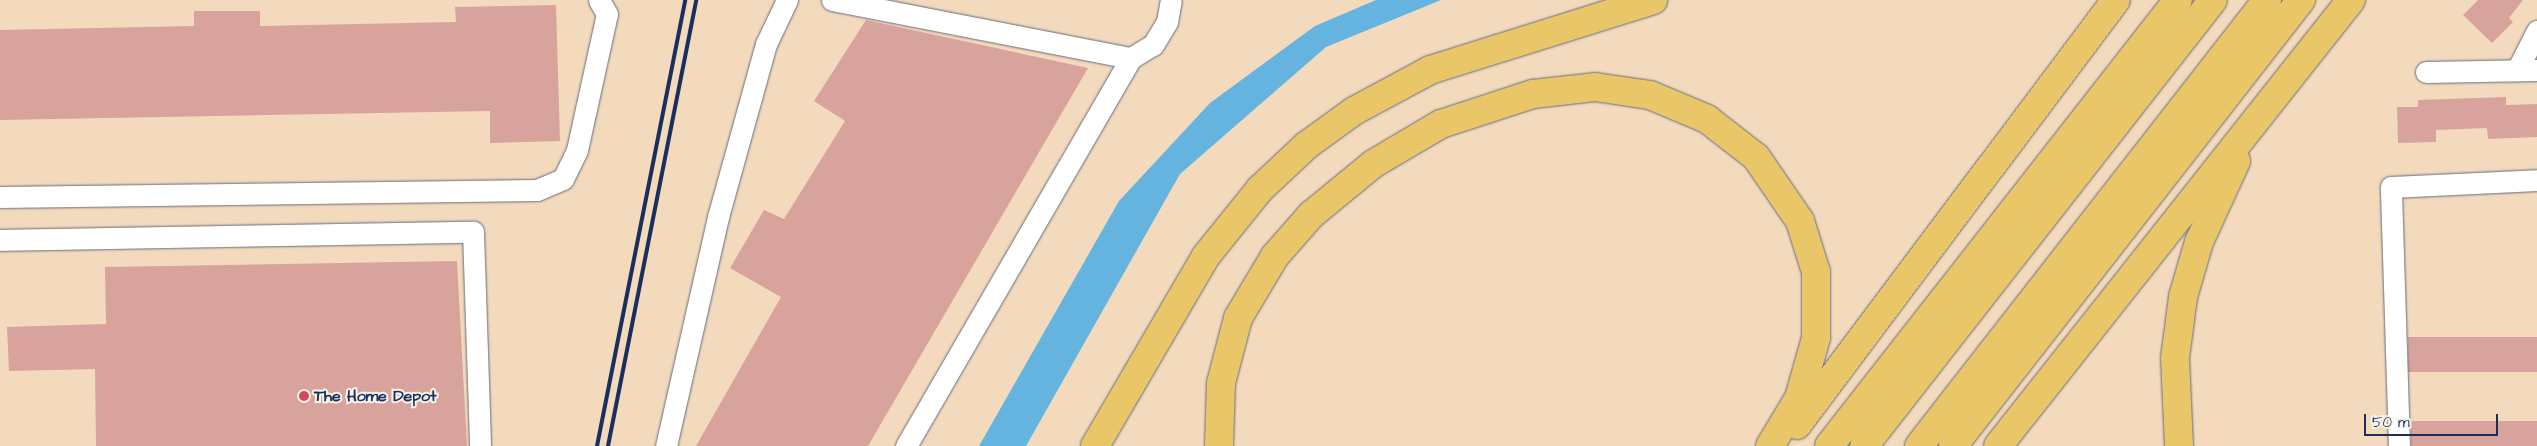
<!DOCTYPE html>
<style>
body{margin:0}
#map{position:relative;width:2537px;height:446px;overflow:hidden;background:#f3dabc;font-family:"Architects Daughter",sans-serif}
div>[style]{position:absolute}
.water>*{inset:0;background:#64b4df}
.building>*{inset:0;background:#d8a39d;transform-origin:0 0}
.roads{filter:drop-shadow(0 0 1px #676b7f) drop-shadow(0 0 1px #676b7f)}
.minor>*{height:21px;margin:-10.5px;padding:0 10.5px;transform-origin:10.5px;border-radius:10.5px;background:#fff}
.highway>*{height:28px;margin:-14px;padding:0 14px;transform-origin:14px;border-radius:14px;background:#e9c769}
.rail>*{height:4px;margin:-2px;padding:0 2px;transform-origin:2px;border-radius:2px;background:#1b2f5e}
.dots>*{width:14px;height:14px;translate:-50% -50%;box-sizing:border-box;border:2px solid #f7f3e8;border-radius:50%}
span{translate:-50% -50%;white-space:nowrap;text-align:center;line-height:1.15;-webkit-text-stroke:4px #f7f3e8;paint-order:stroke}
.poi-label{font-size:16px;color:#1b2f5e;font-weight:700}
.left{translate:0 -50%;text-align:left}
.scale{position:absolute;left:2364px;top:414px;width:134px;height:22px;box-sizing:border-box;border:2px solid #1b2f5e;border-top:0;padding-left:6px;font-size:15px;line-height:18px;white-space:nowrap;color:#1b2f5e;-webkit-text-stroke:4px #f7f3e8;paint-order:stroke}
</style>
<div id="map">
<div class="water">
<div style="clip-path:polygon(1376px 0,1441px 0,1326px 47px,1180px 174px,1026px 446px,979px 446px,1119px 201px,1210px 103px,1315px 26px)"></div>
</div>
<div class="building">
<div style="clip-path:polygon(2478px 0,2523px 0,2509px 18px,2513px 22px,2492px 43px,2463px 15px)"></div>
<div style="clip-path:polygon(556px 5px,560px 141px,490px 143px,490px 111px,0 120px,0 30px,194px 26px,194px 11px,260px 11px,260px 26px,456px 22px,455px 7px)"></div>
<div style="clip-path:polygon(866px 20px,1088px 68px,868px 446px,696px 446px,781px 297px,730px 268px,764px 210px,784px 219px,845px 121px,814px 101px)"></div>
<div style="clip-path:polygon(2506px 97px,2506px 105px,2537px 104px,2537px 137px,2488px 139px,2487px 128px,2436px 130px,2436px 142px,2398px 143px,2397px 107px,2418px 107px,2418px 100px)"></div>
<div style="clip-path:polygon(457px 261px,467px 446px,96px 446px,95px 369px,9px 371px,7px 327px,106px 324px,105px 267px)"></div>
<div style="left:2537px;top:337px;width:35px;height:129px;rotate:90deg"></div>
<div style="left:2537px;top:421px;width:25px;height:126px;rotate:90deg"></div>
</div>
<div class="roads">
<div class="minor">
<div style="left:832px;top:0;width:305px;rotate:11deg"></div>
<div style="left:2517px;top:70px;width:44px;rotate:-62.9deg"></div>
<div style="left:2426px;top:72px;width:111px;rotate:-1deg"></div>
<div style="left:0;top:197px;width:537px;rotate:-0.75deg"></div>
<div style="left:537px;top:190px;width:28px;rotate:-23deg"></div>
<div style="left:563px;top:179px;width:32px;rotate:-64deg"></div>
<div style="left:577px;top:150px;width:139px;rotate:-77.6deg"></div>
<div style="left:607px;top:14px;width:16px;rotate:-120deg"></div>
<div style="left:0;top:240px;width:473px;rotate:-1deg"></div>
<div style="left:473px;top:232px;width:214px;rotate:88.1deg"></div>
<div style="left:666px;top:446px;width:235px;rotate:-77.2deg"></div>
<div style="left:718px;top:217px;width:180px;rotate:-74.5deg"></div>
<div style="left:766px;top:44px;width:49px;rotate:-64.5deg"></div>
<div style="left:906px;top:446px;width:449px;rotate:-59.9deg"></div>
<div style="left:1131px;top:58px;width:26px;rotate:-31deg"></div>
<div style="left:1153px;top:45px;width:27px;rotate:-59deg"></div>
<div style="left:1167px;top:22px;width:22px;rotate:-80deg"></div>
<div style="left:2399px;top:446px;width:259px;rotate:-91.8deg"></div>
<div style="left:2391px;top:187px;width:146px;rotate:-2.7deg"></div>
</div>
<div class="highway">
<div style="left:1797px;top:425px;width:531px;rotate:-53.11deg"></div>
<div style="left:1095px;top:446px;width:220px;rotate:-59.7deg"></div>
<div style="left:1206px;top:256px;width:86px;rotate:-51.1deg"></div>
<div style="left:1260px;top:189px;width:64px;rotate:-43.1deg"></div>
<div style="left:1307px;top:145px;width:58px;rotate:-35.9deg"></div>
<div style="left:1354px;top:111px;width:86px;rotate:-28.3deg"></div>
<div style="left:1430px;top:70px;width:234px;rotate:-17.4deg"></div>
<div style="left:1219px;top:446px;width:63px;rotate:-88.2deg"></div>
<div style="left:1221px;top:383px;width:67px;rotate:-75.3deg"></div>
<div style="left:1238px;top:318px;width:72px;rotate:-59.2deg"></div>
<div style="left:1275px;top:256px;width:55px;rotate:-48.7deg"></div>
<div style="left:1311px;top:215px;width:80px;rotate:-39.4deg"></div>
<div style="left:1373px;top:164px;width:79px;rotate:-30.5deg"></div>
<div style="left:1441px;top:124px;width:97px;rotate:-18.1deg"></div>
<div style="left:1533px;top:94px;width:62px;rotate:-6.4deg"></div>
<div style="left:1595px;top:87px;width:56px;rotate:8.3deg"></div>
<div style="left:1650px;top:95px;width:62px;rotate:22.8deg"></div>
<div style="left:1707px;top:119px;width:62px;rotate:37.8deg"></div>
<div style="left:1756px;top:157px;width:78px;rotate:55.5deg"></div>
<div style="left:1800px;top:221px;width:53px;rotate:72.6deg"></div>
<div style="left:1816px;top:272px;width:66px;rotate:90deg"></div>
<div style="left:1816px;top:338px;width:62px;rotate:105.8deg"></div>
<div style="left:1799px;top:398px;width:56px;rotate:121.1deg"></div>
<div style="left:1829px;top:446px;width:566px;rotate:-51.96deg"></div>
<div style="left:1864px;top:446px;width:566px;rotate:-51.96deg"></div>
<div style="left:1919px;top:446px;width:566px;rotate:-52.04deg"></div>
<div style="left:1953px;top:446px;width:566px;rotate:-52.04deg"></div>
<div style="left:1998px;top:446px;width:569px;rotate:-51.64deg"></div>
<div style="left:2179px;top:446px;width:88px;rotate:-92.6deg"></div>
<div style="left:2175px;top:358px;width:62px;rotate:-82.5deg"></div>
<div style="left:2183px;top:297px;width:57px;rotate:-73.8deg"></div>
<div style="left:2199px;top:242px;width:89px;rotate:-65.4deg"></div>
</div>
</div>
<div class="rail">
<div style="left:597px;top:446px;width:455px;rotate:-78.8deg"></div>
<div style="left:608px;top:446px;width:455px;rotate:-78.8deg"></div>
</div>
<div class="dots">
<div style="left:304px;top:396px;background:#d1495b"></div>
</div>
<div class="poi-label">
<span class="left" style="left:314px;top:396px">The Home Depot</span>
</div>
<div class="scale">50 m</div>
</div>
